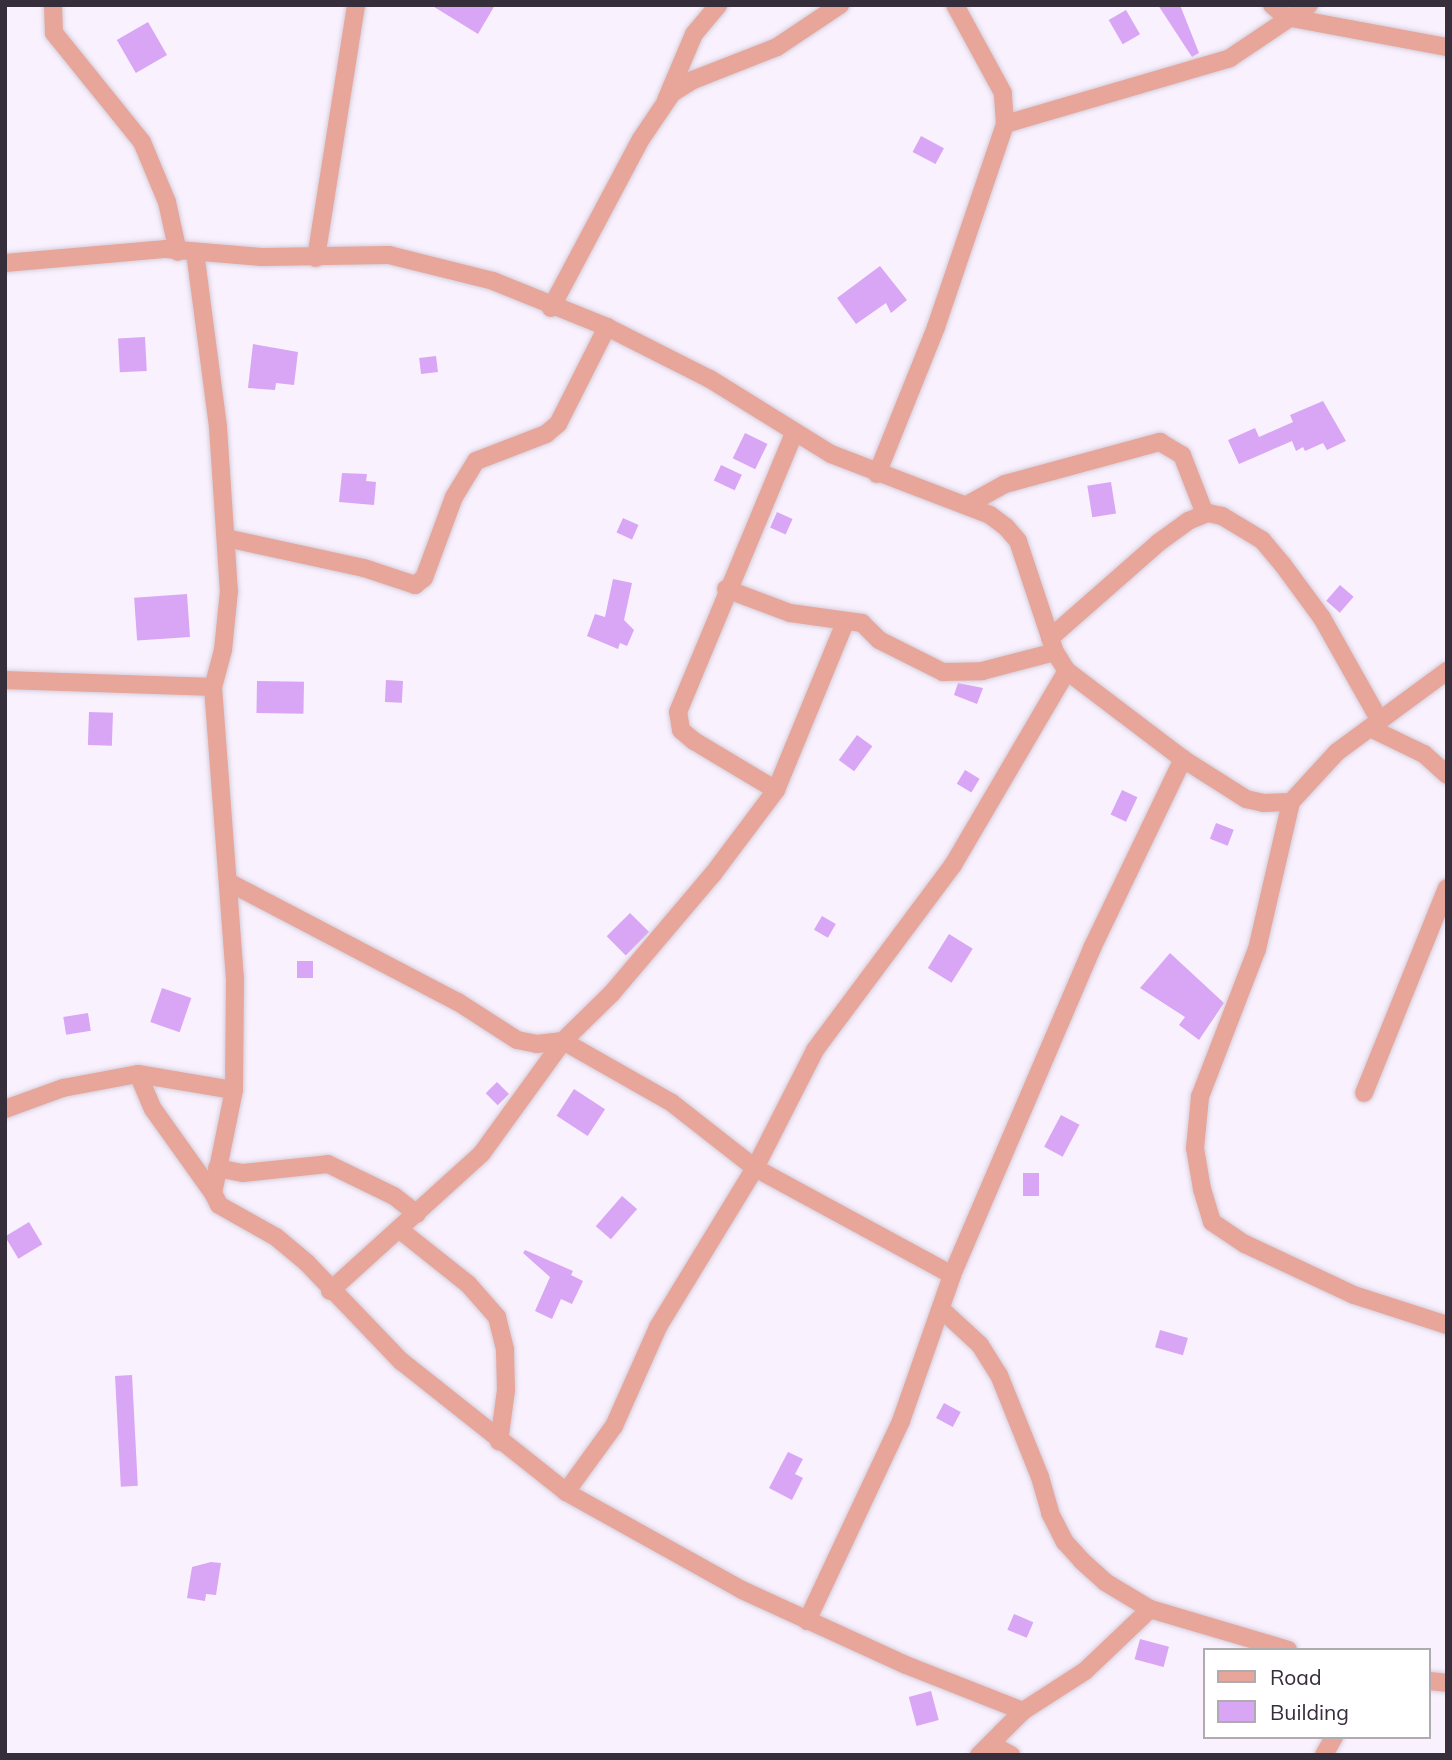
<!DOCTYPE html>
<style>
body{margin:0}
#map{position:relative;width:1452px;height:1760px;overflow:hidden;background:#f9f1fe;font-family:Mulish,sans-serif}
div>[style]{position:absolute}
.building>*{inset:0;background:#d8a6f4;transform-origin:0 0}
.roads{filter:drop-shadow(0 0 2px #d6cedb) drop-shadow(0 0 2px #d6cedb)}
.street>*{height:18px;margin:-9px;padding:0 9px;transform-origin:9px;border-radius:9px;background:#e8a59a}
span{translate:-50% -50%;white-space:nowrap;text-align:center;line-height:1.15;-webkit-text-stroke:5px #fff;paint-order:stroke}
.frame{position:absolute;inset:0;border:7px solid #362e3b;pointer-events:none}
.legend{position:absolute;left:1203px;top:1648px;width:228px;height:91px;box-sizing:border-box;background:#fff;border:2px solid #afabb1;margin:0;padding:9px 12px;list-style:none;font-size:21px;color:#362e3b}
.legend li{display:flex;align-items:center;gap:14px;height:35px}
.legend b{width:35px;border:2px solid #afabb1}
</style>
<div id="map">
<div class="building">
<div style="clip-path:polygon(431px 5px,495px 5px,478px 34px)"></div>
<div style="clip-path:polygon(1158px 5px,1180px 5px,1199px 53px,1192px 57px)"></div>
<div style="left:1126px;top:10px;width:28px;height:20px;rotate:60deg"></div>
<div style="left:148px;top:22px;width:38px;height:36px;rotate:60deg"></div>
<div style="left:921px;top:136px;width:26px;height:18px;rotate:28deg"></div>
<div style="clip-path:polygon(880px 266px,907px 300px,891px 313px,886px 303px,856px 324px,837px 298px)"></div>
<div style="left:145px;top:337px;width:34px;height:27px;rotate:87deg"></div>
<div style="clip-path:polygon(253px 344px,298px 352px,294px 385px,276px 383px,275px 390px,248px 388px)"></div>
<div style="left:436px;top:356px;width:16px;height:17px;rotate:83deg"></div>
<div style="clip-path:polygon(1323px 401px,1346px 441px,1327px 450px,1323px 443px,1305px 451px,1303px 447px,1296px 451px,1292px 441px,1239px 464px,1228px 440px,1255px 428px,1259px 437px,1293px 422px,1290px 415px)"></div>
<div style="left:745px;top:433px;width:25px;height:28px;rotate:26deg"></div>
<div style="left:721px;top:465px;width:23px;height:17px;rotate:25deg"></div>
<div style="clip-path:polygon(342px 473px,367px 474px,366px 481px,376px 482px,374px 505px,339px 502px)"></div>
<div style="left:1111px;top:482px;width:32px;height:24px;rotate:81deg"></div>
<div style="left:777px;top:512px;width:17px;height:17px;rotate:24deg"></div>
<div style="left:623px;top:518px;width:17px;height:16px;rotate:24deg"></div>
<div style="clip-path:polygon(613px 579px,632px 583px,624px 620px,634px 630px,627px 646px,620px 643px,618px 649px,587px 636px,595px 614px,605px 617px)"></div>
<div style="left:1340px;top:585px;width:18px;height:21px;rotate:41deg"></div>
<div style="left:187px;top:594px;width:43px;height:53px;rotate:86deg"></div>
<div style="left:386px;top:680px;width:17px;height:22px;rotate:3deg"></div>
<div style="left:257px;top:681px;width:47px;height:32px;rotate:1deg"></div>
<div style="clip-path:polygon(958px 683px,983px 688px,977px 704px,954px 695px)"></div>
<div style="left:89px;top:712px;width:24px;height:33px;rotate:2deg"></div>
<div style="left:857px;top:735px;width:19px;height:31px;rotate:36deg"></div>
<div style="left:965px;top:770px;width:17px;height:16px;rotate:31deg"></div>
<div style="left:1122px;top:790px;width:17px;height:27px;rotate:25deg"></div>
<div style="left:1216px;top:823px;width:19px;height:17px;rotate:21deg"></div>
<div style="left:630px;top:913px;width:27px;height:33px;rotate:45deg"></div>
<div style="left:822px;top:916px;width:16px;height:16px;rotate:30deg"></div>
<div style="left:949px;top:934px;width:28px;height:40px;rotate:32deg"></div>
<div style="clip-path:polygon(1170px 953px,1224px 1003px,1199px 1040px,1179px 1025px,1185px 1017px,1140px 988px)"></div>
<div style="left:313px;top:961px;width:17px;height:16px;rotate:90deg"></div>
<div style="left:162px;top:988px;width:31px;height:36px;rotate:19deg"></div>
<div style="left:88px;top:1013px;width:18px;height:25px;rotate:81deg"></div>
<div style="left:497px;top:1082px;width:17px;height:16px;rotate:45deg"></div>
<div style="left:574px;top:1089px;width:37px;height:32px;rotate:33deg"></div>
<div style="left:1061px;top:1115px;width:21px;height:36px;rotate:28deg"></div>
<div style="left:1023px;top:1173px;width:16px;height:23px"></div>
<div style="left:622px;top:1196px;width:20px;height:40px;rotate:41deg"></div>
<div style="left:29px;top:1222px;width:26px;height:28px;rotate:59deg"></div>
<div style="clip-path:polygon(525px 1250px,573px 1271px,571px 1275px,583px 1281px,572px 1304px,561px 1299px,552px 1319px,535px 1311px,550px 1277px,523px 1253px)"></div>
<div style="left:1160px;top:1330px;width:29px;height:18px;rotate:16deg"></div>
<div style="left:132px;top:1375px;width:111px;height:17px;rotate:87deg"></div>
<div style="left:944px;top:1403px;width:19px;height:17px;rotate:28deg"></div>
<div style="clip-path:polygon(788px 1452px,803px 1459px,795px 1474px,803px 1478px,792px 1500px,769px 1488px)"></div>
<div style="clip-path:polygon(211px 1562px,221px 1563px,216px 1595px,206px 1594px,205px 1601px,187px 1598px,192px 1567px)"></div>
<div style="left:1014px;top:1614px;width:21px;height:17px;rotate:23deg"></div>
<div style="left:1140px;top:1639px;width:30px;height:21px;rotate:15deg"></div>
<div style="left:931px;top:1691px;width:30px;height:23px;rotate:75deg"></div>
</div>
<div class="roads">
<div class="street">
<div style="left:53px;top:5px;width:28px;rotate:88deg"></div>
<div style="left:54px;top:33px;width:140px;rotate:51.1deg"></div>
<div style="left:142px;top:142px;width:65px;rotate:67.4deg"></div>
<div style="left:167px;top:202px;width:51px;rotate:77.6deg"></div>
<div style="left:1272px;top:5px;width:18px;rotate:41deg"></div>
<div style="left:1286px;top:17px;width:164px;rotate:10.6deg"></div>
<div style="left:666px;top:100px;width:72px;rotate:-67deg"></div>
<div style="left:694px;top:34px;width:38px;rotate:-50deg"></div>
<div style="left:1005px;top:124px;width:234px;rotate:-16.3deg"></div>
<div style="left:1230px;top:58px;width:95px;rotate:-33.9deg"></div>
<div style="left:195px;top:252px;width:177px;rotate:82.5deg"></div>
<div style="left:218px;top:427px;width:164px;rotate:86.2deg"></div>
<div style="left:229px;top:591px;width:59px;rotate:95.8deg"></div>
<div style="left:223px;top:650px;width:38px;rotate:105deg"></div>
<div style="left:213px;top:687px;width:292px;rotate:85.7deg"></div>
<div style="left:235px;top:978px;width:112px;rotate:90.5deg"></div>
<div style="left:234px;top:1090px;width:105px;rotate:101.5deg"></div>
<div style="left:213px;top:1193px;width:13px;rotate:63deg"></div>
<div style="left:219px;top:1205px;width:65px;rotate:29.3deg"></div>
<div style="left:276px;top:1237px;width:40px;rotate:40deg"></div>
<div style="left:307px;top:1263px;width:136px;rotate:46.2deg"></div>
<div style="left:401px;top:1361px;width:211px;rotate:38.4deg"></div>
<div style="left:566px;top:1492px;width:201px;rotate:29.1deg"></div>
<div style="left:742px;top:1590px;width:180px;rotate:24.6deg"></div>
<div style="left:906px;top:1665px;width:126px;rotate:21.5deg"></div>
<div style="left:316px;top:258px;width:256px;rotate:-81deg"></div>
<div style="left:5px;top:263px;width:162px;rotate:-5deg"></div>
<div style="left:166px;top:249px;width:96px;rotate:4.8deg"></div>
<div style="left:262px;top:257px;width:127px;rotate:-0.9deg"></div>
<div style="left:389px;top:255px;width:107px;rotate:14deg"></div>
<div style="left:493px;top:281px;width:123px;rotate:22deg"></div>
<div style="left:607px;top:327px;width:115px;rotate:26.8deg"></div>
<div style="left:710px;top:379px;width:142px;rotate:31.8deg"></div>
<div style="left:831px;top:454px;width:170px;rotate:21deg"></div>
<div style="left:990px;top:515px;width:20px;rotate:37deg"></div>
<div style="left:1006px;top:527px;width:18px;rotate:49deg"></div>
<div style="left:1018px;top:541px;width:117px;rotate:71.6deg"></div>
<div style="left:1055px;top:652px;width:22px;rotate:58deg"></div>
<div style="left:1067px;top:671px;width:146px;rotate:37.2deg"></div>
<div style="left:1183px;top:759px;width:75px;rotate:32.4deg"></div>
<div style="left:1246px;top:799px;width:17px;rotate:13deg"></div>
<div style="left:1263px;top:803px;width:28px;rotate:-2deg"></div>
<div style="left:1291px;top:802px;width:68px;rotate:-47.4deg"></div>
<div style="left:1337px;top:752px;width:137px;rotate:-36.4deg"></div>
<div style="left:551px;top:308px;width:191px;rotate:-62deg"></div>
<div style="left:641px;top:139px;width:55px;rotate:-56deg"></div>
<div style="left:672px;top:93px;width:25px;rotate:-32deg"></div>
<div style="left:693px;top:80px;width:90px;rotate:-21.4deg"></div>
<div style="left:777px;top:47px;width:76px;rotate:-33.7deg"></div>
<div style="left:877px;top:474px;width:158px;rotate:-68.1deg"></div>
<div style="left:936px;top:327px;width:214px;rotate:-71.2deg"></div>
<div style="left:1005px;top:124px;width:31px;rotate:-94deg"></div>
<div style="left:1003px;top:93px;width:100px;rotate:-118.6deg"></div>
<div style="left:967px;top:505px;width:43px;rotate:-28.9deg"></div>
<div style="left:1005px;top:484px;width:161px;rotate:-15.2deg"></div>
<div style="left:1160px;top:442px;width:26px;rotate:31deg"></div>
<div style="left:1182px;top:455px;width:63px;rotate:68.7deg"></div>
<div style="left:226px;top:538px;width:141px;rotate:12.3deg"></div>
<div style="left:364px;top:568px;width:54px;rotate:18.4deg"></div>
<div style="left:415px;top:585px;width:11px;rotate:-38deg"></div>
<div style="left:424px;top:578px;width:86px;rotate:-69.7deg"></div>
<div style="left:454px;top:497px;width:42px;rotate:-58.6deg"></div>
<div style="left:476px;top:461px;width:75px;rotate:-21.1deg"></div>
<div style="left:546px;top:434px;width:16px;rotate:-40deg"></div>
<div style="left:558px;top:424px;width:109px;rotate:-63.2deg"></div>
<div style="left:726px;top:589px;width:68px;rotate:20.6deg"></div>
<div style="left:790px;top:613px;width:73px;rotate:7.9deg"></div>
<div style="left:862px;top:623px;width:24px;rotate:45deg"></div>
<div style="left:879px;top:640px;width:72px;rotate:26.6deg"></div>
<div style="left:943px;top:672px;width:39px;rotate:-1deg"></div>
<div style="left:982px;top:671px;width:75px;rotate:-14.6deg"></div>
<div style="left:1050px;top:638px;width:144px;rotate:-41.3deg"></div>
<div style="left:1158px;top:543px;width:37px;rotate:-36deg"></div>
<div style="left:1188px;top:521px;width:22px;rotate:-22deg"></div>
<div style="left:1208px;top:513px;width:14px;rotate:12deg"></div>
<div style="left:1222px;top:516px;width:47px;rotate:31deg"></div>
<div style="left:1262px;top:540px;width:33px;rotate:50deg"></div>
<div style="left:1283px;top:565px;width:66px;rotate:53.7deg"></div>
<div style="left:1322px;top:618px;width:118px;rotate:60.6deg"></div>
<div style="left:5px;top:680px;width:208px;rotate:1.9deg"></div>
<div style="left:1370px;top:728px;width:60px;rotate:25.7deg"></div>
<div style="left:1424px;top:754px;width:31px;rotate:42deg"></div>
<div style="left:776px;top:790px;width:96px;rotate:-149.1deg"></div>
<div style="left:694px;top:741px;width:17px;rotate:-140deg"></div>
<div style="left:681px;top:730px;width:18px;rotate:-99deg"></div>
<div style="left:678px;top:712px;width:302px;rotate:-67.4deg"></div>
<div style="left:1291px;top:802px;width:151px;rotate:103deg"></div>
<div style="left:1257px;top:949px;width:159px;rotate:111.1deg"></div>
<div style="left:1200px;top:1097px;width:51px;rotate:95.6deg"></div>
<div style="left:1195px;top:1148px;width:42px;rotate:80.3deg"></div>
<div style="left:1202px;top:1189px;width:34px;rotate:73deg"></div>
<div style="left:1212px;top:1222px;width:40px;rotate:34deg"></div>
<div style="left:1245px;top:1244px;width:120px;rotate:25.1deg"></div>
<div style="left:1354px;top:1295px;width:98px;rotate:17.9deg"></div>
<div style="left:230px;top:883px;width:257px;rotate:27.6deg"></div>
<div style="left:458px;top:1002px;width:70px;rotate:32.8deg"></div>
<div style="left:517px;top:1040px;width:20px;rotate:11deg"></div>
<div style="left:537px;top:1044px;width:26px;rotate:-7deg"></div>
<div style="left:563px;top:1041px;width:69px;rotate:-44.4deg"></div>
<div style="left:612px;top:993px;width:156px;rotate:-49.7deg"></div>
<div style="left:713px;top:874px;width:105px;rotate:-53.1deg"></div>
<div style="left:776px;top:790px;width:181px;rotate:-67.6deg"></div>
<div style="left:138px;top:1074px;width:38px;rotate:67deg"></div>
<div style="left:153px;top:1109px;width:103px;rotate:54.5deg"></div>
<div style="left:1364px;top:1093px;width:221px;rotate:-68deg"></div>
<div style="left:5px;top:1109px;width:62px;rotate:-19.9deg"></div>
<div style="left:63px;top:1088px;width:76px;rotate:-10.6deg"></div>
<div style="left:138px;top:1074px;width:97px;rotate:9.5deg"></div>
<div style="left:217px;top:1168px;width:26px;rotate:11deg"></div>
<div style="left:243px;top:1173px;width:85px;rotate:-6deg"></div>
<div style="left:328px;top:1164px;width:73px;rotate:25.9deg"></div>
<div style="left:394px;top:1196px;width:29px;rotate:38deg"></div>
<div style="left:400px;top:1230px;width:87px;rotate:38.5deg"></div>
<div style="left:468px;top:1284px;width:44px;rotate:48.7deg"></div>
<div style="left:497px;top:1317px;width:34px;rotate:76deg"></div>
<div style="left:505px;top:1350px;width:40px;rotate:88.6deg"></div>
<div style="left:506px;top:1390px;width:52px;rotate:97.7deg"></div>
<div style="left:330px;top:1291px;width:205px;rotate:-42.2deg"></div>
<div style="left:482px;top:1153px;width:138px;rotate:-54.1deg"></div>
<div style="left:563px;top:1041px;width:125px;rotate:29.6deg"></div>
<div style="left:672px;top:1103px;width:105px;rotate:38.1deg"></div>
<div style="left:755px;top:1168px;width:224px;rotate:28.5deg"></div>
<div style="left:941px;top:1309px;width:53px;rotate:42.7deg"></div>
<div style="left:980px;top:1345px;width:36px;rotate:58deg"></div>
<div style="left:999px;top:1375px;width:110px;rotate:68.1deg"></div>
<div style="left:1040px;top:1477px;width:37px;rotate:74deg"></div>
<div style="left:1050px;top:1513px;width:33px;rotate:63deg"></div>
<div style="left:1065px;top:1542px;width:25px;rotate:48deg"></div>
<div style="left:1082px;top:1561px;width:31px;rotate:42deg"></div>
<div style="left:1105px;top:1582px;width:52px;rotate:31deg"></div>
<div style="left:1150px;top:1609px;width:144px;rotate:16.5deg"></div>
<div style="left:566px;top:1492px;width:82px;rotate:-54deg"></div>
<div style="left:614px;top:1426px;width:108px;rotate:-66deg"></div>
<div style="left:658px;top:1327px;width:186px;rotate:-58.6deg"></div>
<div style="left:755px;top:1168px;width:132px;rotate:-63deg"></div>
<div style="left:815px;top:1050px;width:231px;rotate:-53.3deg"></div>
<div style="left:953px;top:865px;width:225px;rotate:-59.6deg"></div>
<div style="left:807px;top:1621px;width:221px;rotate:-64.8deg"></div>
<div style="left:901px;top:1421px;width:155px;rotate:-70.7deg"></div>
<div style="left:952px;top:1275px;width:356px;rotate:-66.8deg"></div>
<div style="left:1092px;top:948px;width:210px;rotate:-64.3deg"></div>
<div style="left:1429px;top:1681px;width:18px;rotate:6deg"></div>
<div style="left:991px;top:1744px;width:23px;rotate:29deg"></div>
<div style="left:979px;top:1755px;width:62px;rotate:-45deg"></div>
<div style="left:1023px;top:1711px;width:74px;rotate:-32.8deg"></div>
<div style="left:1085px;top:1671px;width:90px;rotate:-43.6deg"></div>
<div style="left:1324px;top:1755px;width:21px;rotate:-61deg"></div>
</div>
</div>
<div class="frame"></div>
<ul class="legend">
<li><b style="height:9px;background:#e8a59a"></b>Road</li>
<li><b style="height:19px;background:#d8a6f4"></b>Building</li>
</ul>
</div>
